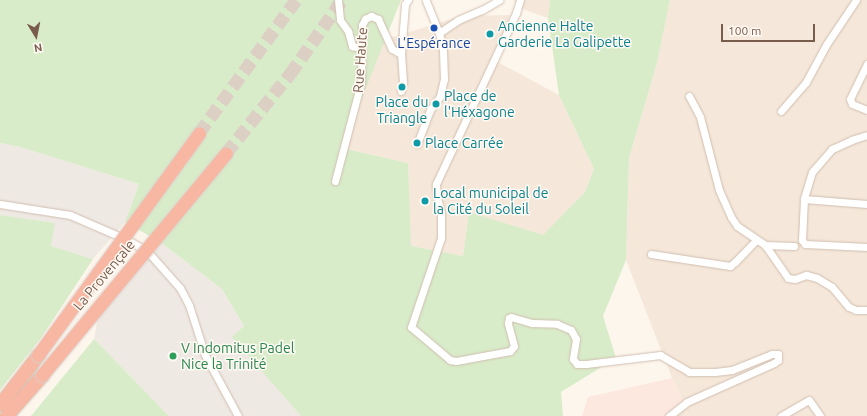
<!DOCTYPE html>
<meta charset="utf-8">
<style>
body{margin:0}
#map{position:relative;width:867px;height:416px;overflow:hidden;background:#fdf6ec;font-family:Ubuntu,sans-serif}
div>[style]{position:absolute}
.residential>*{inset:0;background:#f5e8da}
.commercial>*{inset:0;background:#fde8e0}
.industrial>*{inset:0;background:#efe9e4}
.green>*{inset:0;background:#d8ecc9}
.highway-tunnel>*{height:13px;margin-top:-6.5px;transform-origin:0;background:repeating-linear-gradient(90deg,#dcd0c4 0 13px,transparent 0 19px)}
.roads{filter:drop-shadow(0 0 1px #d1beb0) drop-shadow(0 0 1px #d1beb0)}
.street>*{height:7px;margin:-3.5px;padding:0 3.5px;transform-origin:3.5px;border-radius:3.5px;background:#fff}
.highway>*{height:13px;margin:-6.5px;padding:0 6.5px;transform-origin:6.5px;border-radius:6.5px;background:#f7b7a3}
.bridges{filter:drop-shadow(0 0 1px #dad1cd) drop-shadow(0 0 1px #dad1cd)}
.highway-bridge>*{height:13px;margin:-6.5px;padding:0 6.5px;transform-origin:6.5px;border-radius:6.5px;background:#f7b7a3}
.dots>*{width:11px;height:11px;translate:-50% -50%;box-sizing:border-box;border:2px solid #fffaf3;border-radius:50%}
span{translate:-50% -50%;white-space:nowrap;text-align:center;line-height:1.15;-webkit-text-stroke:3px #fffaf3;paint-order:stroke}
.culture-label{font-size:14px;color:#0d838f}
.left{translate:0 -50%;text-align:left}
.transit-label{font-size:14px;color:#164399}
.street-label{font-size:14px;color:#7a5c4d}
.leisure-label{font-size:14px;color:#27864d}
.north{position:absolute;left:16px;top:16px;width:40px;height:40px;-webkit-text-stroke:3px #fffaf3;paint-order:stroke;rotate:170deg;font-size:11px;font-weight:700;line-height:16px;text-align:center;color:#7a5c4d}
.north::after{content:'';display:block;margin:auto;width:14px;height:18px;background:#7a5c4d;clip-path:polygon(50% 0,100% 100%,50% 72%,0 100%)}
.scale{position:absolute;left:721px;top:24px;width:94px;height:18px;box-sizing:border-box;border:2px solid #7a5c4d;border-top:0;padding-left:5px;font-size:12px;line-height:14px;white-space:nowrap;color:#7a5c4d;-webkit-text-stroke:3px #fffaf3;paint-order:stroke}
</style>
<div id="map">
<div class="residential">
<div style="clip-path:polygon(514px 0,550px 0,548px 18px,517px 7px)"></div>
<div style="clip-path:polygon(670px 0,867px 0,867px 416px,674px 416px,683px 401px,672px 378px,626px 260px,629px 158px,657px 63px)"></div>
<div style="clip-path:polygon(510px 15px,492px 59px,559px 95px,594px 169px,585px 192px,543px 236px,469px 212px,463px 256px,410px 246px,408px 163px,342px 148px,383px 40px,461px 16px)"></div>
</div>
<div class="commercial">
<div style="clip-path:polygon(672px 378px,683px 401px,674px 416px,582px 416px,588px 397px)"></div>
</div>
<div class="industrial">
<div style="clip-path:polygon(0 143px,20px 147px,139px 184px,125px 222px,93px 259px,51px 246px,54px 223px,0 215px)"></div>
<div style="clip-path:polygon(160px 242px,222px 289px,244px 326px,233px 337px,301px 416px,169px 416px,94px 339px,97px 322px,124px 282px)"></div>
</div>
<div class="green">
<div style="clip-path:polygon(0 0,401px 0,342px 148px,408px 163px,411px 246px,463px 256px,469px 212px,543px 235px,585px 192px,594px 169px,559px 95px,548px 18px,550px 0,670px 0,657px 63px,629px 158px,626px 260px,603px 316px,616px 358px,561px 392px,563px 416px,301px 416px,232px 337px,244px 326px,222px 289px,160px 242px,125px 222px,139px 184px,20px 147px,0 143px)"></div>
<div style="clip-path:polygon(0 215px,55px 223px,51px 246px,93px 259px,41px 338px,0 390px)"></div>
<div style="clip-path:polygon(94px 339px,169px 416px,31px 416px)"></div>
</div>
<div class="highway-tunnel">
<div style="left:199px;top:133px;width:165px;rotate:-53.9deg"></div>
<div style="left:226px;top:153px;width:102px;rotate:-51deg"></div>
<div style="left:290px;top:74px;width:90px;rotate:-54.9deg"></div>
</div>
<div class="roads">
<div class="street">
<div style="left:338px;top:0;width:20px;rotate:84deg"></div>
<div style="left:340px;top:20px;width:14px;rotate:54deg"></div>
<div style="left:348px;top:31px;width:16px;rotate:75deg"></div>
<div style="left:352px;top:46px;width:9px;rotate:13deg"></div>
<div style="left:520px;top:0;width:14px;rotate:107deg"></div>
<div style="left:516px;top:13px;width:189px;rotate:115.1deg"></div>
<div style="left:436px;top:184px;width:13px;rotate:86deg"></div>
<div style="left:437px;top:197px;width:16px;rotate:76deg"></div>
<div style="left:441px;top:213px;width:25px;rotate:90deg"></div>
<div style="left:441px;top:238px;width:94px;rotate:108.6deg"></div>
<div style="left:411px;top:327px;width:51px;rotate:40.2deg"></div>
<div style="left:450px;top:360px;width:6px;rotate:9deg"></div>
<div style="left:456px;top:361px;width:55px;rotate:-10.5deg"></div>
<div style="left:510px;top:351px;width:6px;rotate:-51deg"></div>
<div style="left:514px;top:346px;width:24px;rotate:-105deg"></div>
<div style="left:508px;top:323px;width:5px;rotate:-79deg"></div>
<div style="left:509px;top:318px;width:2px;rotate:-27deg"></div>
<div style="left:511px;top:317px;width:22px;rotate:16deg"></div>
<div style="left:532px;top:323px;width:25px;rotate:2deg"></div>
<div style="left:557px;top:324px;width:15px;rotate:23deg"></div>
<div style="left:571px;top:330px;width:10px;rotate:61deg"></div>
<div style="left:576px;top:339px;width:20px;rotate:99deg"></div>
<div style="left:573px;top:359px;width:6px;rotate:51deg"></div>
<div style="left:577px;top:364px;width:9px"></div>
<div style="left:586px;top:364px;width:75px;rotate:-6.9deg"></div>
<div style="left:660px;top:355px;width:34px;rotate:30deg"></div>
<div style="left:689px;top:372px;width:26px"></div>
<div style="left:715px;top:372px;width:17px;rotate:-7deg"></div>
<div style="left:732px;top:370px;width:43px;rotate:-21.8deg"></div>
<div style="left:772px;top:354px;width:6px"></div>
<div style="left:778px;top:354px;width:6px;rotate:90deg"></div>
<div style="left:778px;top:360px;width:5px;rotate:143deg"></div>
<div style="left:774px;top:363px;width:95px;rotate:155.9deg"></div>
<div style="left:687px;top:402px;width:23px;rotate:142deg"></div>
<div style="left:439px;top:33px;width:23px;rotate:-34deg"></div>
<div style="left:458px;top:20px;width:26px;rotate:-23deg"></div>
<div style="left:482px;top:10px;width:20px;rotate:-30deg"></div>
<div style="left:867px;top:64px;width:39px;rotate:116deg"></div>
<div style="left:850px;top:99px;width:5px;rotate:68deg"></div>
<div style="left:852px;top:104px;width:16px;rotate:22deg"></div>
<div style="left:401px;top:91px;width:9px;rotate:-77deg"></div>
<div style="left:403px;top:82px;width:28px;rotate:-94deg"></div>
<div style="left:401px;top:54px;width:50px;rotate:-85.4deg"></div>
<div style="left:405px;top:4px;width:5px;rotate:-53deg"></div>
<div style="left:689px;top:96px;width:24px;rotate:62deg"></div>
<div style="left:700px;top:117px;width:75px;rotate:75.4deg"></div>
<div style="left:719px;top:190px;width:30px;rotate:66deg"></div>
<div style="left:731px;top:217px;width:11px;rotate:56deg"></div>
<div style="left:737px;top:226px;width:34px;rotate:34deg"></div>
<div style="left:765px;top:245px;width:40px;rotate:55.1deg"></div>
<div style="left:788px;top:278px;width:7px;rotate:8deg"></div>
<div style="left:795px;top:279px;width:12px;rotate:-20deg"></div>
<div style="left:806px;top:275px;width:11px;rotate:15deg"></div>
<div style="left:817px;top:278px;width:17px;rotate:31deg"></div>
<div style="left:832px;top:287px;width:26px;rotate:50deg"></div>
<div style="left:849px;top:307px;width:8px;rotate:23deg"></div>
<div style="left:856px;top:310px;width:11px"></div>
<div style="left:781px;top:111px;width:38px;rotate:-49deg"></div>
<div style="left:806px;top:82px;width:42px;rotate:-61.6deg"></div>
<div style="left:826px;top:45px;width:54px;rotate:-56.3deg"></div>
<div style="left:867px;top:135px;width:16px;rotate:162deg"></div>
<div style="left:852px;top:140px;width:22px;rotate:156deg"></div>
<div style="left:832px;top:149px;width:30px;rotate:131deg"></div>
<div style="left:812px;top:172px;width:28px;rotate:107deg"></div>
<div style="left:804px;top:199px;width:41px;rotate:92.8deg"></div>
<div style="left:802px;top:240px;width:5px;rotate:53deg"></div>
<div style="left:805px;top:244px;width:62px;rotate:2.8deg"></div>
<div style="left:417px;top:144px;width:36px;rotate:-69deg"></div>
<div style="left:430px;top:110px;width:17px;rotate:-54deg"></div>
<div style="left:440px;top:96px;width:17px;rotate:-77deg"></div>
<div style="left:444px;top:79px;width:29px;rotate:-92deg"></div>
<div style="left:443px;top:50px;width:17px;rotate:-103deg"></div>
<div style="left:439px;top:33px;width:35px;rotate:-112deg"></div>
<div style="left:335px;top:181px;width:102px;rotate:-75.3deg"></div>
<div style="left:361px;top:82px;width:57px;rotate:-89deg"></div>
<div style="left:362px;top:25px;width:7px;rotate:-63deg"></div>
<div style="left:365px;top:19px;width:7px;rotate:-27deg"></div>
<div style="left:371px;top:16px;width:8px;rotate:23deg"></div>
<div style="left:378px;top:19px;width:33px;rotate:65deg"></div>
<div style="left:392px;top:49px;width:10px;rotate:29deg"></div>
<div style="left:804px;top:199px;width:63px;rotate:4.5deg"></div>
<div style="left:0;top:204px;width:71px;rotate:8.9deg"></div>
<div style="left:70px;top:215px;width:63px;rotate:23.3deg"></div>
<div style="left:128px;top:240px;width:23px;rotate:31deg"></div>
<div style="left:148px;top:252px;width:48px;rotate:48.4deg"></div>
<div style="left:180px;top:288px;width:19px;rotate:62deg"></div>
<div style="left:189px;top:305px;width:52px;rotate:72.3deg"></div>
<div style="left:205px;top:355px;width:69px;rotate:61.6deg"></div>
<div style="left:765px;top:245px;width:29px;rotate:2deg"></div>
<div style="left:651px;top:254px;width:80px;rotate:8.6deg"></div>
<div style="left:730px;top:266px;width:6px;rotate:-39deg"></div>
<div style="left:735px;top:262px;width:30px;rotate:-46deg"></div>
<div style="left:781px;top:416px;width:32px;rotate:-30deg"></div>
<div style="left:809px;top:400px;width:19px;rotate:55deg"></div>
</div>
<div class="highway">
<div style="left:0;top:404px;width:62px;rotate:-52.2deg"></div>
<div style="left:6px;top:416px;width:55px;rotate:-48.7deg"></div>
</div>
</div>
<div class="bridges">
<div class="highway-bridge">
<div style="left:38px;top:355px;width:274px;rotate:-54deg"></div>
<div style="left:42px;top:375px;width:288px;rotate:-50.3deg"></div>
</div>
</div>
<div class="dots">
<div style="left:434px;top:28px;background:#1a4fb4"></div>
<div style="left:490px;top:34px;background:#0f9aa8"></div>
<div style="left:402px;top:87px;background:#0f9aa8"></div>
<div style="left:436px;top:104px;background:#0f9aa8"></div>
<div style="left:417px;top:143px;background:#0f9aa8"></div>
<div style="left:425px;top:201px;background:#0f9aa8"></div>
<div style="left:173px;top:356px;background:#2e9e5b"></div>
</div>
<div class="culture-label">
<span class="left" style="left:498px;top:34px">Ancienne Halte<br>Garderie La Galipette</span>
<span class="left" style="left:444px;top:104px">Place de<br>l'Héxagone</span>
<span style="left:402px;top:110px">Place du<br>Triangle</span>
<span class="left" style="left:425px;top:143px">Place Carrée</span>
<span class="left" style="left:433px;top:201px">Local municipal de<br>la Cité du Soleil</span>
</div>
<div class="transit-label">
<span style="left:434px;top:43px">L’Espérance</span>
</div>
<div class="street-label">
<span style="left:360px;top:60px;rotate:-86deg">Rue Haute</span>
<span style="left:104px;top:275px;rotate:-50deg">La Provençale</span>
</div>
<div class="leisure-label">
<span class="left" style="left:181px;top:356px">V Indomitus Padel<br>Nice la Trinité</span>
</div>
<div class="north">N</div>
<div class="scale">100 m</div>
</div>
